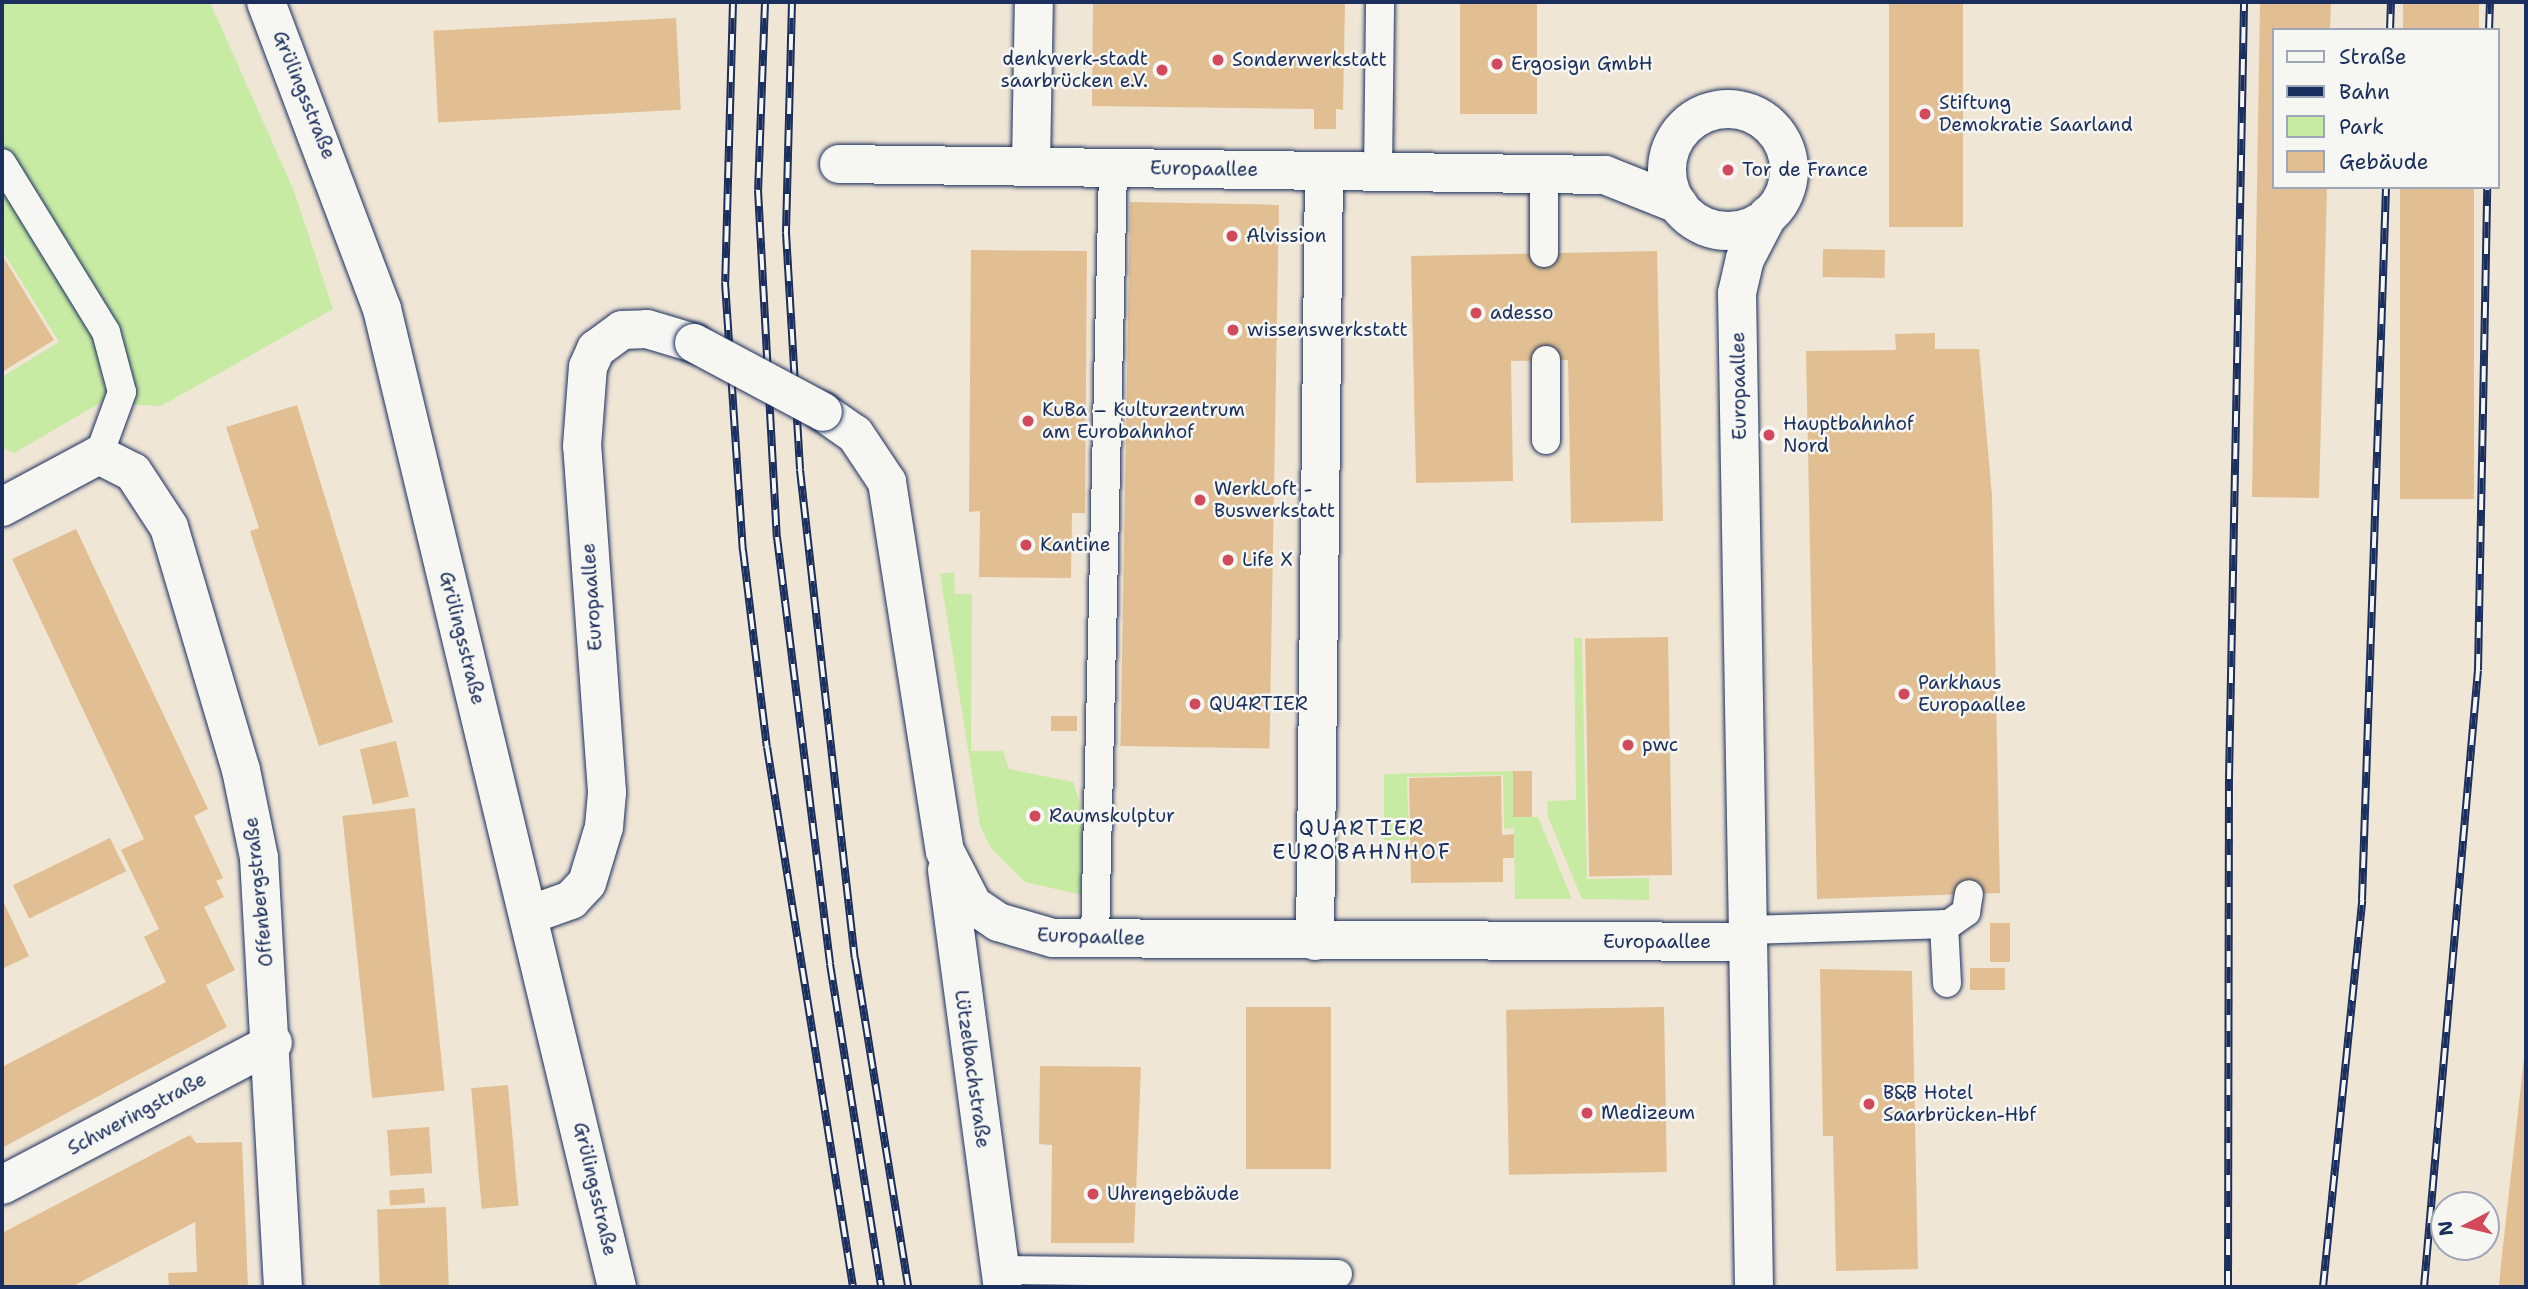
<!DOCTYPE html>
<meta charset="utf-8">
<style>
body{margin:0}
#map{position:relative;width:2528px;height:1289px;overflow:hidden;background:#f0e6d6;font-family:"Shantell Sans",sans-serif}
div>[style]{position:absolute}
.green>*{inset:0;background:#c8eba4}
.building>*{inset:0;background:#e1bf93;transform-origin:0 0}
.roads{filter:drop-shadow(0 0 2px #1b2f5e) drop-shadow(0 0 2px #1b2f5e)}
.service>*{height:28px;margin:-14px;padding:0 14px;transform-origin:14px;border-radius:14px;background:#f6f6f2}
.minor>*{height:38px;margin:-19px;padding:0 19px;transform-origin:19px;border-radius:19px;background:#f6f6f2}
.minor>.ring{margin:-19px;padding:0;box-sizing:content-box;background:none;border:38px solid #f6f6f2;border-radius:50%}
.rail>*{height:8px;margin-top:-4px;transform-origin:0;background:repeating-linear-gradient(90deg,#f6f6f2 0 16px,#1b2f5e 0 32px);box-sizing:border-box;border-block:2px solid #1b2f5e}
.bridges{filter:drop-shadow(0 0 2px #1b2f5e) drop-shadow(0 0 2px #1b2f5e)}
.minor-bridge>*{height:38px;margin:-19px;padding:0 19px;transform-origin:19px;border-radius:19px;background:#f6f6f2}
.dots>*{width:19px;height:19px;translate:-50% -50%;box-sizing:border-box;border:4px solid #f6f6f2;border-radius:50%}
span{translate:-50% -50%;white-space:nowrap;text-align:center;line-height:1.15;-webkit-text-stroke:5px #f6f6f2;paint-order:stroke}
.poi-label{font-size:19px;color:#1b2f5e}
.right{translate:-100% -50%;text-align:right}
.left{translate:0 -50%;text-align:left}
.street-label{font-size:19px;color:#1b2f5e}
.neighbourhood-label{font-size:21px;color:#1b2f5e;letter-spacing:2px}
.frame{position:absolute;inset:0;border:4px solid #1b2f5e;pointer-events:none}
.legend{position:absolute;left:2272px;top:28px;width:228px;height:161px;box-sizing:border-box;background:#f6f6f2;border:2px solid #9ea6b7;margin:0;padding:9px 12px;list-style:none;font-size:21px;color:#1b2f5e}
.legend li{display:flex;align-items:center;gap:14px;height:35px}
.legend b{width:35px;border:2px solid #9ea6b7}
.north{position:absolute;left:2430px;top:1191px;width:70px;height:70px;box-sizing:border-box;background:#f6f6f2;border:2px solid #9ea6b7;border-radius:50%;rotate:263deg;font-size:19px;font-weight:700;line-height:28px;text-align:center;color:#1b2f5e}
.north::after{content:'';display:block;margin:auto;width:24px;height:32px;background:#d1495b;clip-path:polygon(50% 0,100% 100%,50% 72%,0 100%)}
</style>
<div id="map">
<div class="green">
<div style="clip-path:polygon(2px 2px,210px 2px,294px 191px,333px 309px,161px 406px,100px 403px,14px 453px,2px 448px,2px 377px,59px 342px,2px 250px)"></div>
<div style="clip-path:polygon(954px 572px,955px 594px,972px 594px,971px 751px,1003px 751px,1009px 769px,1073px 782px,1084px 816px,1082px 895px,1025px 882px,990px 847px,980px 825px,940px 574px)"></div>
<div style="clip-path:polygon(1574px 638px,1582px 638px,1587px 879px,1649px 878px,1649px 900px,1582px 899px,1548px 817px,1547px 801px,1576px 800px)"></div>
<div style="clip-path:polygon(1513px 771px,1514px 817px,1538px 817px,1572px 899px,1515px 899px,1514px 828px,1504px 829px,1503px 775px,1407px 777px,1409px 840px,1384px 840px,1384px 774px)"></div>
</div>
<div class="building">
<div style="clip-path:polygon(1093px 2px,1345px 2px,1343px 110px,1336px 109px,1336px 129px,1314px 129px,1314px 109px,1092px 106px)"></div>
<div style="left:1460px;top:2px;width:77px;height:112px"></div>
<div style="left:1889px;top:2px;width:74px;height:225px"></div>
<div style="clip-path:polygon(2260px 2px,2331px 2px,2330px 30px,2274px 30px,2274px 187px,2327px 187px,2319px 498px,2252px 497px)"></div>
<div style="left:2403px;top:2px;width:76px;height:28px"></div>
<div style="left:676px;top:18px;width:92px;height:243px;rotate:87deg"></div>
<div style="left:2400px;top:187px;width:74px;height:312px"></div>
<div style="left:1130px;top:202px;width:149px;height:544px;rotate:1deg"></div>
<div style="left:1823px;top:249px;width:62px;height:28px;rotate:1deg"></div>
<div style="clip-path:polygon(971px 250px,1087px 251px,1085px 513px,1072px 513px,1071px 578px,979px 577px,980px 511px,969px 512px)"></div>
<div style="clip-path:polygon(1657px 251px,1663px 521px,1571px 523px,1568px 360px,1511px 361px,1513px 481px,1416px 483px,1411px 256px)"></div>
<div style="clip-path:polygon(2px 255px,54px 340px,2px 372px)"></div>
<div style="clip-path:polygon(1935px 333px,1935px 349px,1979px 349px,1992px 496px,2000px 893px,1817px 899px,1806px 351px,1896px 350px,1895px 334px)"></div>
<div style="clip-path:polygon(297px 405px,393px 722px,319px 746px,250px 531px,259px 528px,226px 427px)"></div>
<div style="clip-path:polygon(76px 529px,208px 809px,194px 816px,223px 878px,216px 881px,224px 897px,204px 907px,235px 970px,206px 985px,227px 1027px,2px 1148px,2px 1067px,166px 982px,144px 937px,159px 929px,121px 850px,144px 839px,12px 559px)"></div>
<div style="left:1668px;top:637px;width:238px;height:83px;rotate:89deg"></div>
<div style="left:1051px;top:716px;width:26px;height:15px"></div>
<div style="left:396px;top:741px;width:57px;height:37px;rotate:77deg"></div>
<div style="left:1513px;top:771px;width:19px;height:46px"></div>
<div style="clip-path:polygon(1501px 776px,1502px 835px,1514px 834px,1514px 858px,1503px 858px,1503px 882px,1411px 883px,1409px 778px)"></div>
<div style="left:415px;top:808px;width:284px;height:73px;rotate:84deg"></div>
<div style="left:110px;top:838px;width:37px;height:108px;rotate:64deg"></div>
<div style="clip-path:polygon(2px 899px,29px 956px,2px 969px)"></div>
<div style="left:1990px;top:923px;width:20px;height:39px"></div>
<div style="left:2005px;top:968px;width:22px;height:35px;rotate:90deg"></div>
<div style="clip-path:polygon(1820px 969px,1912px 971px,1918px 1269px,1836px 1271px,1833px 1136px,1823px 1136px)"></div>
<div style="left:1246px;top:1007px;width:85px;height:162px"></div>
<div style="left:1664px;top:1007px;width:165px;height:158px;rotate:89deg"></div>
<div style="clip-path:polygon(2524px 1058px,2526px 1287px,2499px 1287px,2501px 1264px)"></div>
<div style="clip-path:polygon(1040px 1066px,1141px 1067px,1134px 1243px,1051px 1243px,1052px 1145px,1039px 1144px)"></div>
<div style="left:508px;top:1085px;width:121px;height:37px;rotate:85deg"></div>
<div style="left:429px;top:1127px;width:46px;height:42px;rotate:86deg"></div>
<div style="clip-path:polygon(190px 1135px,196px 1143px,242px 1142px,248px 1287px,169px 1287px,168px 1273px,197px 1272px,195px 1222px,71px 1287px,2px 1287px,2px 1233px)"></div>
<div style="left:424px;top:1188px;width:15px;height:35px;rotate:86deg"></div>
<div style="left:446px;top:1207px;width:80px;height:69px;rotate:88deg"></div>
</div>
<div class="roads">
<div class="service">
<div style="left:2px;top:163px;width:198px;rotate:58.4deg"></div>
<div style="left:106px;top:332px;width:62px;rotate:75.1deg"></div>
<div style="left:122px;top:392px;width:67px;rotate:110.1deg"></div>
<div style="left:1378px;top:172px;width:170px;rotate:-89.3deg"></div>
<div style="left:1544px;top:253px;width:79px;rotate:-90deg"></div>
<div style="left:1546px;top:360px;width:80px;rotate:90deg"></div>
<div style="left:1944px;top:924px;width:59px;rotate:87.1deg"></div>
<div style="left:1747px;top:930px;width:202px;rotate:-1.7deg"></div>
<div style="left:1949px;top:924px;width:21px;rotate:-35deg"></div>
<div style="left:1966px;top:912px;width:18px;rotate:-81deg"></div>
<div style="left:1095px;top:939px;width:771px;rotate:-88.66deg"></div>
<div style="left:999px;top:1270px;width:339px;rotate:0.7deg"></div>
</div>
<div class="minor">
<div style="left:266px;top:2px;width:328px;rotate:69.3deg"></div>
<div style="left:382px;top:309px;width:1006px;rotate:76.49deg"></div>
<div class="ring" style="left:1667px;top:109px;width:84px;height:84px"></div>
<div style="left:839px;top:164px;width:766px;rotate:0.82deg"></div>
<div style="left:1605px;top:175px;width:79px;rotate:21.7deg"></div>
<div style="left:1031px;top:166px;width:164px;rotate:-89deg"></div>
<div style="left:823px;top:412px;width:39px;rotate:35deg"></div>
<div style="left:855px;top:434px;width:58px;rotate:56.3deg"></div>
<div style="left:887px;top:482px;width:374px;rotate:81.1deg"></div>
<div style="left:945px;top:851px;width:61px;rotate:62.6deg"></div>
<div style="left:973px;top:905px;width:30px;rotate:34deg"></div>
<div style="left:998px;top:922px;width:57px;rotate:16.2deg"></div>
<div style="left:1053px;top:938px;width:695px;rotate:0.33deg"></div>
<div style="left:2px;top:507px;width:110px;rotate:-28.2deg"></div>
<div style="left:99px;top:455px;width:38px;rotate:27deg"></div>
<div style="left:133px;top:472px;width:66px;rotate:56.8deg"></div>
<div style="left:169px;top:527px;width:253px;rotate:73.5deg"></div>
<div style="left:241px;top:770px;width:90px;rotate:78.4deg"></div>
<div style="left:259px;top:858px;width:430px;rotate:86.8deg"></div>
<div style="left:947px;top:870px;width:421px;rotate:82.4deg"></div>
<div style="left:529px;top:915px;width:45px;rotate:-19.7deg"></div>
<div style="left:571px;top:900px;width:23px;rotate:-47deg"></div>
<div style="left:587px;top:883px;width:59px;rotate:-73.1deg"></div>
<div style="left:604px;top:827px;width:35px;rotate:-85deg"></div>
<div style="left:607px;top:792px;width:347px;rotate:-94.1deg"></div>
<div style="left:582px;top:446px;width:79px;rotate:-85.7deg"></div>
<div style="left:588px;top:367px;width:20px;rotate:-66deg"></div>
<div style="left:596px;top:349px;width:32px;rotate:-36deg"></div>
<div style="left:622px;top:330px;width:25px;rotate:-2deg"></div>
<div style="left:647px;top:329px;width:49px;rotate:16.6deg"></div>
<div style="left:1315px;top:941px;width:769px;rotate:-89.33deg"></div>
<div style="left:2px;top:1185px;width:306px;rotate:-27.7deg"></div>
<div style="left:1754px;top:1287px;width:994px;rotate:-90.98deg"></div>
<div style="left:1737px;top:293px;width:35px;rotate:-77deg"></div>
<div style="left:1745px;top:259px;width:50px;rotate:-62.4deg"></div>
</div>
</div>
<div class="rail">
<div style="left:733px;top:2px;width:280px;rotate:91.6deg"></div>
<div style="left:725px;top:282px;width:269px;rotate:86.2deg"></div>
<div style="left:743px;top:550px;width:198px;rotate:83.1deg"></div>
<div style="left:767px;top:747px;width:547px;rotate:80.95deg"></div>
<div style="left:765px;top:2px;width:188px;rotate:92.1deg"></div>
<div style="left:758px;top:190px;width:348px;rotate:86.9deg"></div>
<div style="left:777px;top:537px;width:430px;rotate:82.9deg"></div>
<div style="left:830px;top:964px;width:327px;rotate:81deg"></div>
<div style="left:792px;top:2px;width:231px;rotate:91.5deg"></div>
<div style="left:786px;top:233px;width:237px;rotate:86.6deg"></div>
<div style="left:800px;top:470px;width:491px;rotate:83.6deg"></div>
<div style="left:855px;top:958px;width:333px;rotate:80.8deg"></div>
<div style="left:2390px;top:30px;width:28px;rotate:-88deg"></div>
<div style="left:2489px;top:30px;width:28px;rotate:-88deg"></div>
<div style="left:2228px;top:1287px;width:508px;rotate:-89.89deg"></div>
<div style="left:2229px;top:779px;width:777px;rotate:-88.89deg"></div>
<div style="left:2323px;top:1287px;width:389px;rotate:-84.2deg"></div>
<div style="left:2362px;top:900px;width:713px;rotate:-88.07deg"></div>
<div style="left:2424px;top:1287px;width:619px;rotate:-85deg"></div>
<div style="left:2478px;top:670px;width:483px;rotate:-88.9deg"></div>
</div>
<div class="bridges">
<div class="minor-bridge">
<div style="left:694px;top:343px;width:146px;rotate:28.1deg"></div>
</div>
</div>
<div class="dots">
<div style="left:1218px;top:60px;background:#d1495b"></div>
<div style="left:1497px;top:64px;background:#d1495b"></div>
<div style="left:1162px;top:70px;background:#d1495b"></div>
<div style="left:1925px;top:114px;background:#d1495b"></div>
<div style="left:1728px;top:170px;background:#d1495b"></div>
<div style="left:1232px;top:236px;background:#d1495b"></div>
<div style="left:1476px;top:313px;background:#d1495b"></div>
<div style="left:1233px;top:330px;background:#d1495b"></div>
<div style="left:1028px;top:421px;background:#d1495b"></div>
<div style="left:1769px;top:435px;background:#d1495b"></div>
<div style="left:1200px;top:500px;background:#d1495b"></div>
<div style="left:1026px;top:545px;background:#d1495b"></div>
<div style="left:1228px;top:560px;background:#d1495b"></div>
<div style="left:1904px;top:694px;background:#d1495b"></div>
<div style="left:1195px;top:704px;background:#d1495b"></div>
<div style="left:1628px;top:745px;background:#d1495b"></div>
<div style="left:1035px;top:816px;background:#d1495b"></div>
<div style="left:1869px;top:1104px;background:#d1495b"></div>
<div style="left:1587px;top:1113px;background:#d1495b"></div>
<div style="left:1093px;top:1194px;background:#d1495b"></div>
</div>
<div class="poi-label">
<span class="right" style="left:1148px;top:70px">denkwerk-stadt<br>saarbrücken e.V.</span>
<span class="left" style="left:1232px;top:60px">Sonderwerkstatt</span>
<span class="left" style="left:1511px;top:64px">Ergosign GmbH</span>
<span class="left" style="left:1939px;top:114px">Stiftung<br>Demokratie Saarland</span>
<span class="left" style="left:1742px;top:170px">Tor de France</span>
<span class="left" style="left:1246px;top:236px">Alvission</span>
<span class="left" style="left:1490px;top:313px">adesso</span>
<span class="left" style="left:1247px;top:330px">wissenswerkstatt</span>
<span class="left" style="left:1042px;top:421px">KuBa – Kulturzentrum<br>am Eurobahnhof</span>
<span class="left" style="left:1783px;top:435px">Hauptbahnhof<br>Nord</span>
<span class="left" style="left:1214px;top:500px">WerkLoft -<br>Buswerkstatt</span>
<span class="left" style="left:1040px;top:545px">Kantine</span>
<span class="left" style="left:1242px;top:560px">Life X</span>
<span class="left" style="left:1918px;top:694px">Parkhaus<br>Europaallee</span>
<span class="left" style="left:1209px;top:704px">QU4RTIER</span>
<span class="left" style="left:1642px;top:745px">pwc</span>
<span class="left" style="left:1049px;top:816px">Raumskulptur</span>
<span class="left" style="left:1883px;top:1104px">B&amp;B Hotel<br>Saarbrücken-Hbf</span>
<span class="left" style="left:1601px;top:1113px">Medizeum</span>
<span class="left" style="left:1107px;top:1194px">Uhrengebäude</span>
</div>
<div class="street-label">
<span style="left:304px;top:95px;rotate:68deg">Grülingsstraße</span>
<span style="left:1204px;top:169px;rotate:1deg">Europaallee</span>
<span style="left:1739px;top:386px;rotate:-91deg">Europaallee</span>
<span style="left:592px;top:597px;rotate:-94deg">Europaallee</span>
<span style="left:462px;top:638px;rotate:76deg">Grülingsstraße</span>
<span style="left:259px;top:892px;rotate:-96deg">Offenbergstraße</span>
<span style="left:1091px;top:937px;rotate:2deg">Europaallee</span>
<span style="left:1657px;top:942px">Europaallee</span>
<span style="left:972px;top:1069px;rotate:82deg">Lützelbachstraße</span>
<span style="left:137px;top:1114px;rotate:-28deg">Schweringstraße</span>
<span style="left:595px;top:1189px;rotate:77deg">Grülingsstraße</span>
</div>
<div class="neighbourhood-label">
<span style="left:1362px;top:840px">QUARTIER<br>EUROBAHNHOF</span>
</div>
<div class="frame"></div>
<ul class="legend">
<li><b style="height:9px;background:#f6f6f2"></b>Straße</li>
<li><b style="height:9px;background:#1b2f5e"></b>Bahn</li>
<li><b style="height:19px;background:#c8eba4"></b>Park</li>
<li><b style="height:19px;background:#e1bf93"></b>Gebäude</li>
</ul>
<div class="north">N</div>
</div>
